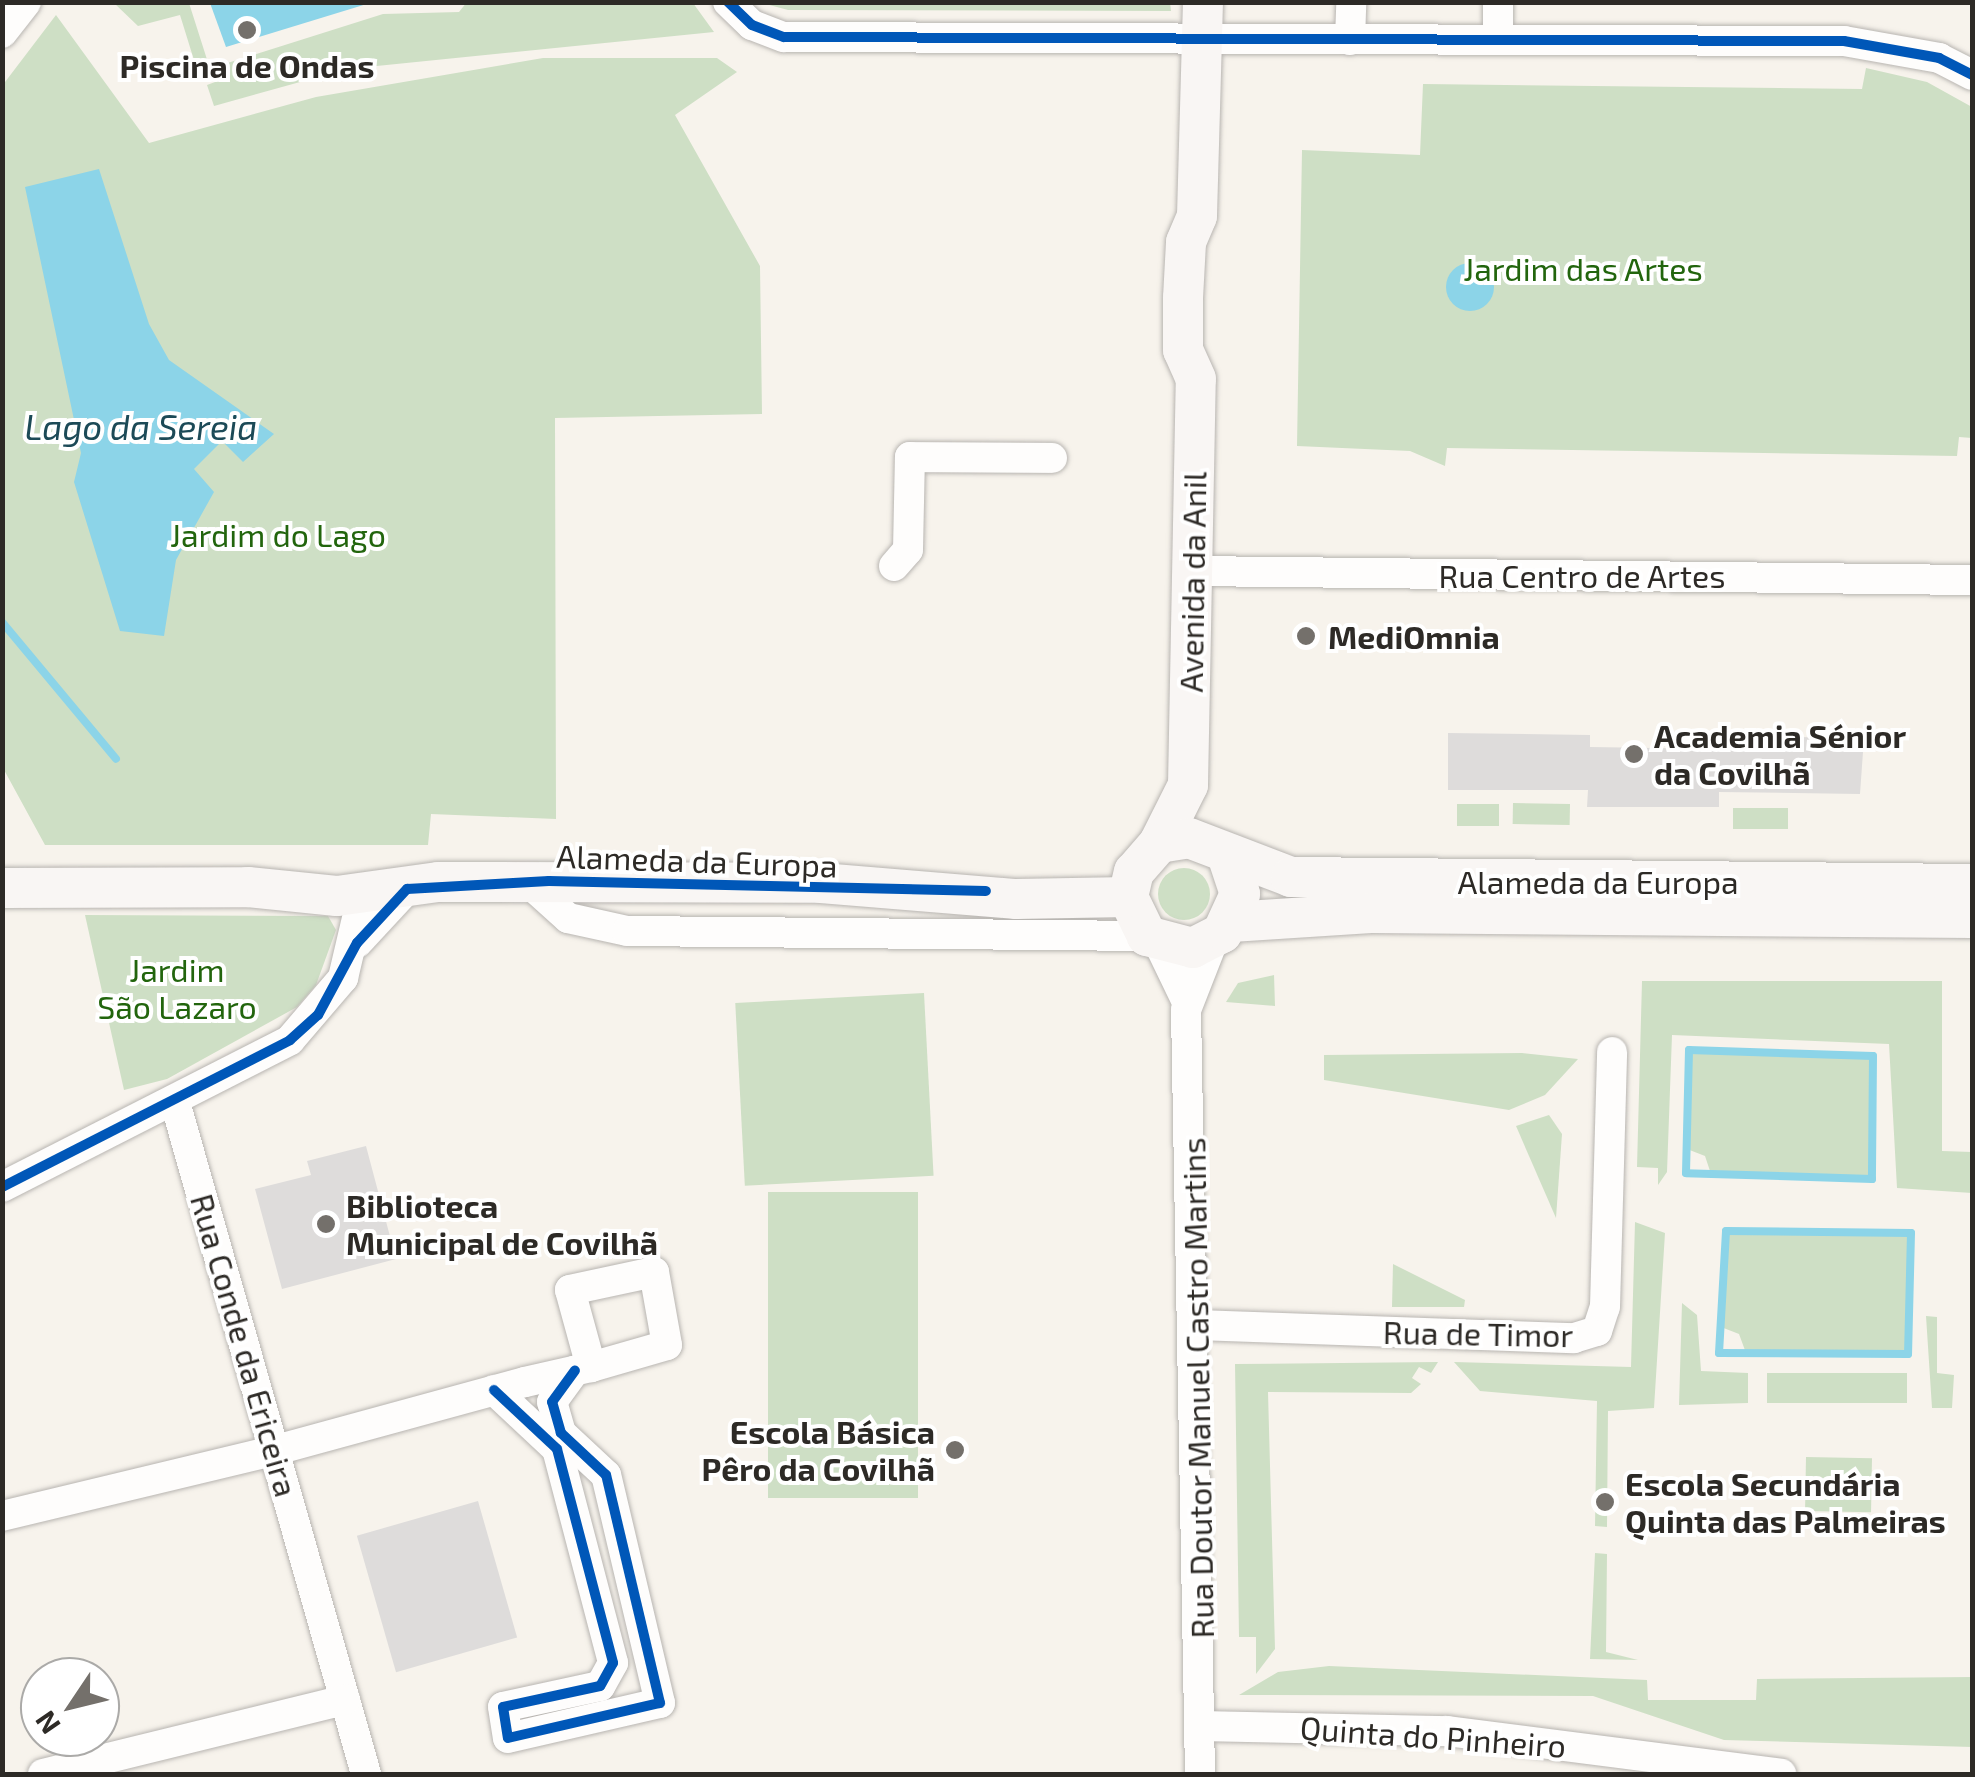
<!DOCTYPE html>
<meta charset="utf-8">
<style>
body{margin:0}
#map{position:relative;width:1975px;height:1777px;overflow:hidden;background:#f7f3ec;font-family:"Exo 2",sans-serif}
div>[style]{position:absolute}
.green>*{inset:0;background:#cedfc5;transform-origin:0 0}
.round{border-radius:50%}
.water>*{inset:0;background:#8cd4e8}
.stream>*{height:8px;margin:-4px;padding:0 4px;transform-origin:4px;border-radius:4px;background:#8cd4e8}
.building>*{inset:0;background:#dedcdb;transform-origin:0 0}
.roads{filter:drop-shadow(0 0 2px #b8b5b1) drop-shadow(0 0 2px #b8b5b1)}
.street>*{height:30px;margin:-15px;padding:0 15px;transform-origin:15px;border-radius:15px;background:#fefdfc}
.secondary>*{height:40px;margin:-20px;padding:0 20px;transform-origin:20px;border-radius:20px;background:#f9f6f4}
.cycleway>*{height:10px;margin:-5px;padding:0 5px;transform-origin:5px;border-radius:5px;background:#0057b8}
.dots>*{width:28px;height:28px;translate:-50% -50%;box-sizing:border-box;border:5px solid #fff;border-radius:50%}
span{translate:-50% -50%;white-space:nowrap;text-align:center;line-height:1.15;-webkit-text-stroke:8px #fff;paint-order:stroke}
.poi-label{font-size:32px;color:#2d2a26;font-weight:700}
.left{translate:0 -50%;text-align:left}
.right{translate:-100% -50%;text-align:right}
.park-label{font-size:32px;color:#22650d}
.street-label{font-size:32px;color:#2d2a26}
.water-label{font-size:35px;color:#1c4a57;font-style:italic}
.frame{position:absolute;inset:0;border:5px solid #2d2a26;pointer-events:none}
.north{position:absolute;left:20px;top:1657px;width:100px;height:100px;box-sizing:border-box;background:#fff;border:2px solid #abaaa8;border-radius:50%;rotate:235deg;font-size:28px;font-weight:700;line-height:40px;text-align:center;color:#2d2a26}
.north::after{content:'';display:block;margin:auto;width:35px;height:45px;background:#74706b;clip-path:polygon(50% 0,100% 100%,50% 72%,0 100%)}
</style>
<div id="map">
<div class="green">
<div style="clip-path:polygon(467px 2px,693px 3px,714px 32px,347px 69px,214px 106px,207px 85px,223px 79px,218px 66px,383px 14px,459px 12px)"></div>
<div style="clip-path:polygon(1170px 2px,1171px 11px,788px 10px,762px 3px)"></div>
<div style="clip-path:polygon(114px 3px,189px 3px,211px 72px,198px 73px,180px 15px,138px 26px)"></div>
<div style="clip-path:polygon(56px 15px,149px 143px,316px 97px,543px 58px,717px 58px,737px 72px,675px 115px,760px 266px,762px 414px,555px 418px,556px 819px,431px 814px,428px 845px,45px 845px,3px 768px,2px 86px)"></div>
<div style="clip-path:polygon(1866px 68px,1927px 82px,1972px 107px,1972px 438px,1959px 437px,1957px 456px,1447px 448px,1445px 466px,1410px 451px,1297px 446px,1302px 150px,1420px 155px,1423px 84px,1862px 89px)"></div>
<div style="left:1513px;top:803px;width:57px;height:21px;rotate:1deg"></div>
<div style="left:1457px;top:804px;width:42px;height:22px"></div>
<div style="left:1733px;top:808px;width:55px;height:21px"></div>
<div class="round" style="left:1158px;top:868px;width:52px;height:52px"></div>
<div style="clip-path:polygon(85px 915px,328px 916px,336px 930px,316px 985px,297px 1007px,167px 1079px,124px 1090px)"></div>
<div style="clip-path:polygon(1274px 975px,1275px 1006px,1226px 1002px,1238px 983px)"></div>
<div style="clip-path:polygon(1642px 981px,1942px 981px,1942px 1151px,1972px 1152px,1972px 1193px,1897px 1188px,1889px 1044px,1672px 1035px,1667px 1172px,1658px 1185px,1658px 1168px,1637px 1167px)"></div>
<div style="left:924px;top:993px;width:183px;height:189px;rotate:87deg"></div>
<div style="clip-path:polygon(1689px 1050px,1873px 1056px,1872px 1179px,1711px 1174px,1705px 1156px,1687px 1149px)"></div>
<div style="clip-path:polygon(1522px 1053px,1578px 1059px,1545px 1095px,1509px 1110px,1324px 1080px,1324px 1055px)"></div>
<div style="clip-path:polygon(1549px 1115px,1562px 1134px,1556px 1218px,1516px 1126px)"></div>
<div style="left:918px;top:1192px;width:306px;height:150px;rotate:90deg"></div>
<div style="clip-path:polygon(1635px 1222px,1665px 1233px,1654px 1408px,1608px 1411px,1607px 1527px,1595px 1526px,1597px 1401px,1480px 1391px,1454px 1362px,1631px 1367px)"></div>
<div style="clip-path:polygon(1726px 1231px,1911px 1233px,1908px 1354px,1746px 1353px,1739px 1334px,1721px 1327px)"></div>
<div style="clip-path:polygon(1393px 1264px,1465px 1300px,1464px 1307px,1392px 1307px)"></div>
<div style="clip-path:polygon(1682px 1303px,1697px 1315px,1701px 1371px,1748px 1373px,1748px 1403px,1679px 1405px)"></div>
<div style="clip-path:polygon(1926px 1316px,1937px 1317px,1937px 1373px,1954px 1375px,1952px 1408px,1932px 1408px)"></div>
<div style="clip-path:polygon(1438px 1362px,1431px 1373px,1419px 1367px,1412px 1378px,1421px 1384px,1411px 1393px,1268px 1392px,1275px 1649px,1256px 1674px,1256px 1637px,1239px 1637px,1235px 1364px)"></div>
<div style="left:1767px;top:1373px;width:140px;height:30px"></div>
<div style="left:1806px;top:1457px;width:66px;height:54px;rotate:1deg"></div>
<div style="clip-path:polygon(1595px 1553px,1607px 1554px,1606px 1652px,1638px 1660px,1590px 1659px)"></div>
<div style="clip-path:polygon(1329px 1666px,1647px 1680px,1648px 1700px,1756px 1700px,1757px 1679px,1972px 1677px,1972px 1747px,1724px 1740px,1593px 1696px,1239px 1695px,1278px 1672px)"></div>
</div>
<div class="water">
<div style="clip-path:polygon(210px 3px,210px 2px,370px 3px,226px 47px)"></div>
<div style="clip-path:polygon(99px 169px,149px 324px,169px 360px,274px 434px,243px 462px,222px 441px,194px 469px,214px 492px,176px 560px,164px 636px,120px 631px,74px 482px,81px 453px,25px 187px)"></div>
<div class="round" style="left:1446px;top:263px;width:48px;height:48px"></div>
</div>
<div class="stream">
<div style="left:2px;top:622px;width:178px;rotate:50.2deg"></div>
<div style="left:1689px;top:1050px;width:184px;rotate:1.9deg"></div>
<div style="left:1873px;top:1056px;width:123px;rotate:90.5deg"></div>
<div style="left:1872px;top:1179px;width:186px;rotate:-178.2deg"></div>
<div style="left:1686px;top:1173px;width:123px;rotate:-88.6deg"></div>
<div style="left:1726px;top:1231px;width:185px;rotate:0.6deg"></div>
<div style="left:1911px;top:1233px;width:121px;rotate:91.4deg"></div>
<div style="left:1908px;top:1354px;width:189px;rotate:-179.7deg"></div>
<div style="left:1719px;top:1353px;width:122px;rotate:-86.7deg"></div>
</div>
<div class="building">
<div style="clip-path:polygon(1448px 733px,1590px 735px,1590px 747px,1721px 749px,1722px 736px,1864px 738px,1860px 794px,1719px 792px,1719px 807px,1587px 807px,1588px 790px,1448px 790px)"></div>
<div style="clip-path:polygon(366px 1146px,396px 1259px,282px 1289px,255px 1189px,311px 1175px,307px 1161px)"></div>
<div style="left:478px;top:1501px;width:142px;height:126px;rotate:74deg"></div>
</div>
<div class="roads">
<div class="street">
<div style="left:728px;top:2px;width:33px;rotate:44deg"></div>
<div style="left:752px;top:25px;width:34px;rotate:21deg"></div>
<div style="left:784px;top:37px;width:1060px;rotate:0.22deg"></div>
<div style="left:1844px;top:41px;width:97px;rotate:10.1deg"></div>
<div style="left:1939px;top:58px;width:37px;rotate:27deg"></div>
<div style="left:2px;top:33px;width:39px;rotate:-52deg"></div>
<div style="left:1498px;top:39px;width:37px;rotate:-90deg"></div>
<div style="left:1350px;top:40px;width:38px;rotate:-88deg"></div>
<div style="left:894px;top:566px;width:21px;rotate:-49deg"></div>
<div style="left:908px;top:550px;width:93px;rotate:-88.8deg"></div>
<div style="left:910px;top:457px;width:142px;rotate:0.4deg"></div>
<div style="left:1192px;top:571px;width:780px;rotate:0.66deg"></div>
<div style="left:527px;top:881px;width:55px;rotate:42.1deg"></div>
<div style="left:568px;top:918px;width:60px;rotate:12.4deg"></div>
<div style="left:627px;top:931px;width:520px;rotate:0.55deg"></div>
<div style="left:357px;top:943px;width:74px;rotate:-47.2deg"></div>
<div style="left:1159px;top:944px;width:64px;rotate:64.2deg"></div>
<div style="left:175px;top:1102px;width:699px;rotate:74.13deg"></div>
<div style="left:2px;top:1187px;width:323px;rotate:-27deg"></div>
<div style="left:290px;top:1040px;width:82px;rotate:-49.5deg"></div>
<div style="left:343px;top:978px;width:66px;rotate:-76.8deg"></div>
<div style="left:358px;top:914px;width:28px;rotate:-49deg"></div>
<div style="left:1197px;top:1325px;width:377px;rotate:2deg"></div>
<div style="left:1574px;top:1338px;width:24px;rotate:-17deg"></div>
<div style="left:1597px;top:1331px;width:25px;rotate:-72deg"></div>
<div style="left:1605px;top:1307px;width:255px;rotate:-88.4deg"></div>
<div style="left:494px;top:1390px;width:86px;rotate:43.1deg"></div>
<div style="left:557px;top:1449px;width:221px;rotate:75.3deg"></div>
<div style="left:613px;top:1663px;width:26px;rotate:119deg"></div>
<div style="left:600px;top:1686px;width:99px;rotate:167.8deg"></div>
<div style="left:503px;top:1707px;width:31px;rotate:81deg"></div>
<div style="left:508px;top:1738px;width:156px;rotate:-13deg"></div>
<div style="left:660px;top:1703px;width:234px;rotate:-103.3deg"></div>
<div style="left:606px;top:1475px;width:62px;rotate:-137deg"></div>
<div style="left:561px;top:1433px;width:32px;rotate:-106deg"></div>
<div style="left:552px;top:1402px;width:39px;rotate:-54deg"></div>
<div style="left:2px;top:1516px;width:282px;rotate:-13.5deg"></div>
<div style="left:276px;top:1450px;width:258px;rotate:-15.3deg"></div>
<div style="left:525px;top:1382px;width:68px;rotate:-12.8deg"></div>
<div style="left:591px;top:1367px;width:79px;rotate:-16.1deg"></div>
<div style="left:667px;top:1345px;width:74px;rotate:-100.1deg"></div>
<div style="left:654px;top:1272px;width:86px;rotate:167.9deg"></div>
<div style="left:570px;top:1290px;width:80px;rotate:74.7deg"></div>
<div style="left:1203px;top:1726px;width:244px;rotate:1.2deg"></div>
<div style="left:1447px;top:1731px;width:337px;rotate:7.3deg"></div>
<div style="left:43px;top:1774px;width:311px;rotate:-13.8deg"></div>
<div style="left:1200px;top:1774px;width:764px;rotate:-91.05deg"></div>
<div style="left:1186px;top:1010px;width:74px;rotate:-68.6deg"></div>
</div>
<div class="secondary">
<div style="left:1159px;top:843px;width:65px;rotate:-63.4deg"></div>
<div style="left:1188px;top:785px;width:406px;rotate:-88.9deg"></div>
<div style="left:1196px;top:379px;width:32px;rotate:-114deg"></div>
<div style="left:1183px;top:350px;width:52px;rotate:-90deg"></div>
<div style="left:1183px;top:298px;width:56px;rotate:-86.9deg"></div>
<div style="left:1186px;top:242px;width:28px;rotate:-67deg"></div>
<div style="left:1197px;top:216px;width:214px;rotate:-88.4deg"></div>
<div style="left:1227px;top:855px;width:41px;rotate:71.6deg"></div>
<div style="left:1240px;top:894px;width:43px;rotate:114.8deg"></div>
<div style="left:1222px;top:933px;width:33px;rotate:153deg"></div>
<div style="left:1193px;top:948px;width:48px;rotate:-165.4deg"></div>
<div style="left:1147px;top:936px;width:43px;rotate:-116deg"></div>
<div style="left:1128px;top:897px;width:26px;rotate:-77deg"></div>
<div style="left:1134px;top:872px;width:38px;rotate:-49deg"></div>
<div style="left:1159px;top:843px;width:30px;rotate:-9deg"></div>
<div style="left:1189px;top:838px;width:109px;rotate:20.9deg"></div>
<div style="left:1291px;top:877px;width:681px;rotate:0.59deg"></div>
<div style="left:2px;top:888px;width:246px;rotate:-0.2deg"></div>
<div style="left:248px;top:887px;width:89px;rotate:5.8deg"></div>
<div style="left:337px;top:896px;width:102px;rotate:-7.9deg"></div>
<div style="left:438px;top:882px;width:383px;rotate:0.1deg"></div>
<div style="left:821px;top:883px;width:196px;rotate:4.7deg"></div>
<div style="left:1016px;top:899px;width:112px;rotate:-1deg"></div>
<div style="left:1231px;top:922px;width:140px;rotate:-3.7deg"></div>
<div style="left:1371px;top:913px;width:601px;rotate:0.48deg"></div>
</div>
</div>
<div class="cycleway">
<div style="left:728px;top:2px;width:33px;rotate:44deg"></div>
<div style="left:752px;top:25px;width:34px;rotate:21deg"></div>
<div style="left:784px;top:37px;width:1060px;rotate:0.22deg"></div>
<div style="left:1844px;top:41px;width:97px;rotate:10.1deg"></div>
<div style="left:1939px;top:58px;width:37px;rotate:27deg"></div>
<div style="left:2px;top:1187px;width:323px;rotate:-27deg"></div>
<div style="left:290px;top:1040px;width:38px;rotate:-42deg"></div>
<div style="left:318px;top:1015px;width:82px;rotate:-61.6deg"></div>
<div style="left:357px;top:943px;width:74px;rotate:-47.2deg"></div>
<div style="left:407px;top:889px;width:142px;rotate:-3.2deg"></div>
<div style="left:549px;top:881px;width:437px;rotate:1.3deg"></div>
<div style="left:494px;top:1390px;width:86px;rotate:43.1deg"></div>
<div style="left:557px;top:1449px;width:221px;rotate:75.3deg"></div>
<div style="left:613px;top:1663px;width:26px;rotate:119deg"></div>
<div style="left:600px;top:1686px;width:99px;rotate:167.8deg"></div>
<div style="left:503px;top:1707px;width:31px;rotate:81deg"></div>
<div style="left:508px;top:1738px;width:156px;rotate:-13deg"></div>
<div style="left:660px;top:1703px;width:234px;rotate:-103.3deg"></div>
<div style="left:606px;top:1475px;width:62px;rotate:-137deg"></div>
<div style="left:561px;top:1433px;width:32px;rotate:-106deg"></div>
<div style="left:552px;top:1402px;width:39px;rotate:-54deg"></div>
</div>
<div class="dots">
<div style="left:247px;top:30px;background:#74706b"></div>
<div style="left:1306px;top:636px;background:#74706b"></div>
<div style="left:1634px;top:754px;background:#74706b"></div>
<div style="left:326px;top:1224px;background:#74706b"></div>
<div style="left:955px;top:1450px;background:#74706b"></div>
<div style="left:1605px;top:1502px;background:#74706b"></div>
</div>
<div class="poi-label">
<span style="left:247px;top:65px">Piscina de Ondas</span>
<span class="left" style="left:1328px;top:636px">MediOmnia</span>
<span class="left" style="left:1654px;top:754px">Academia Sénior<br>da Covilhã</span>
<span class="left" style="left:346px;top:1224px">Biblioteca<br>Municipal de Covilhã</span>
<span class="right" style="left:935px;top:1450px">Escola Básica<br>Pêro da Covilhã</span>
<span class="left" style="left:1625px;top:1502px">Escola Secundária<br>Quinta das Palmeiras</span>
</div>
<div class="park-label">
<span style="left:1583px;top:268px">Jardim das Artes</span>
<span style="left:278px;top:534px">Jardim do Lago</span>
<span style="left:177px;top:988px">Jardim<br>São Lazaro</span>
</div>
<div class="street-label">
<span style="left:1582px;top:575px">Rua Centro de Artes</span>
<span style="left:1192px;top:582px;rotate:-89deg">Avenida da Anil</span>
<span style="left:697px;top:860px;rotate:2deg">Alameda da Europa</span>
<span style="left:1598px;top:881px">Alameda da Europa</span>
<span style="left:1478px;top:1333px;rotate:1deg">Rua de Timor</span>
<span style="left:245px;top:1345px;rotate:74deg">Rua Conde da Ericeira</span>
<span style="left:1197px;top:1388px;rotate:-91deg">Rua Doutor Manuel Castro Martins</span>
<span style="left:1433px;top:1736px;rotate:4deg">Quinta do Pinheiro</span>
</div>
<div class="water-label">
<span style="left:141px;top:426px">Lago da Sereia</span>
</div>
<div class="frame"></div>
<div class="north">N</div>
</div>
